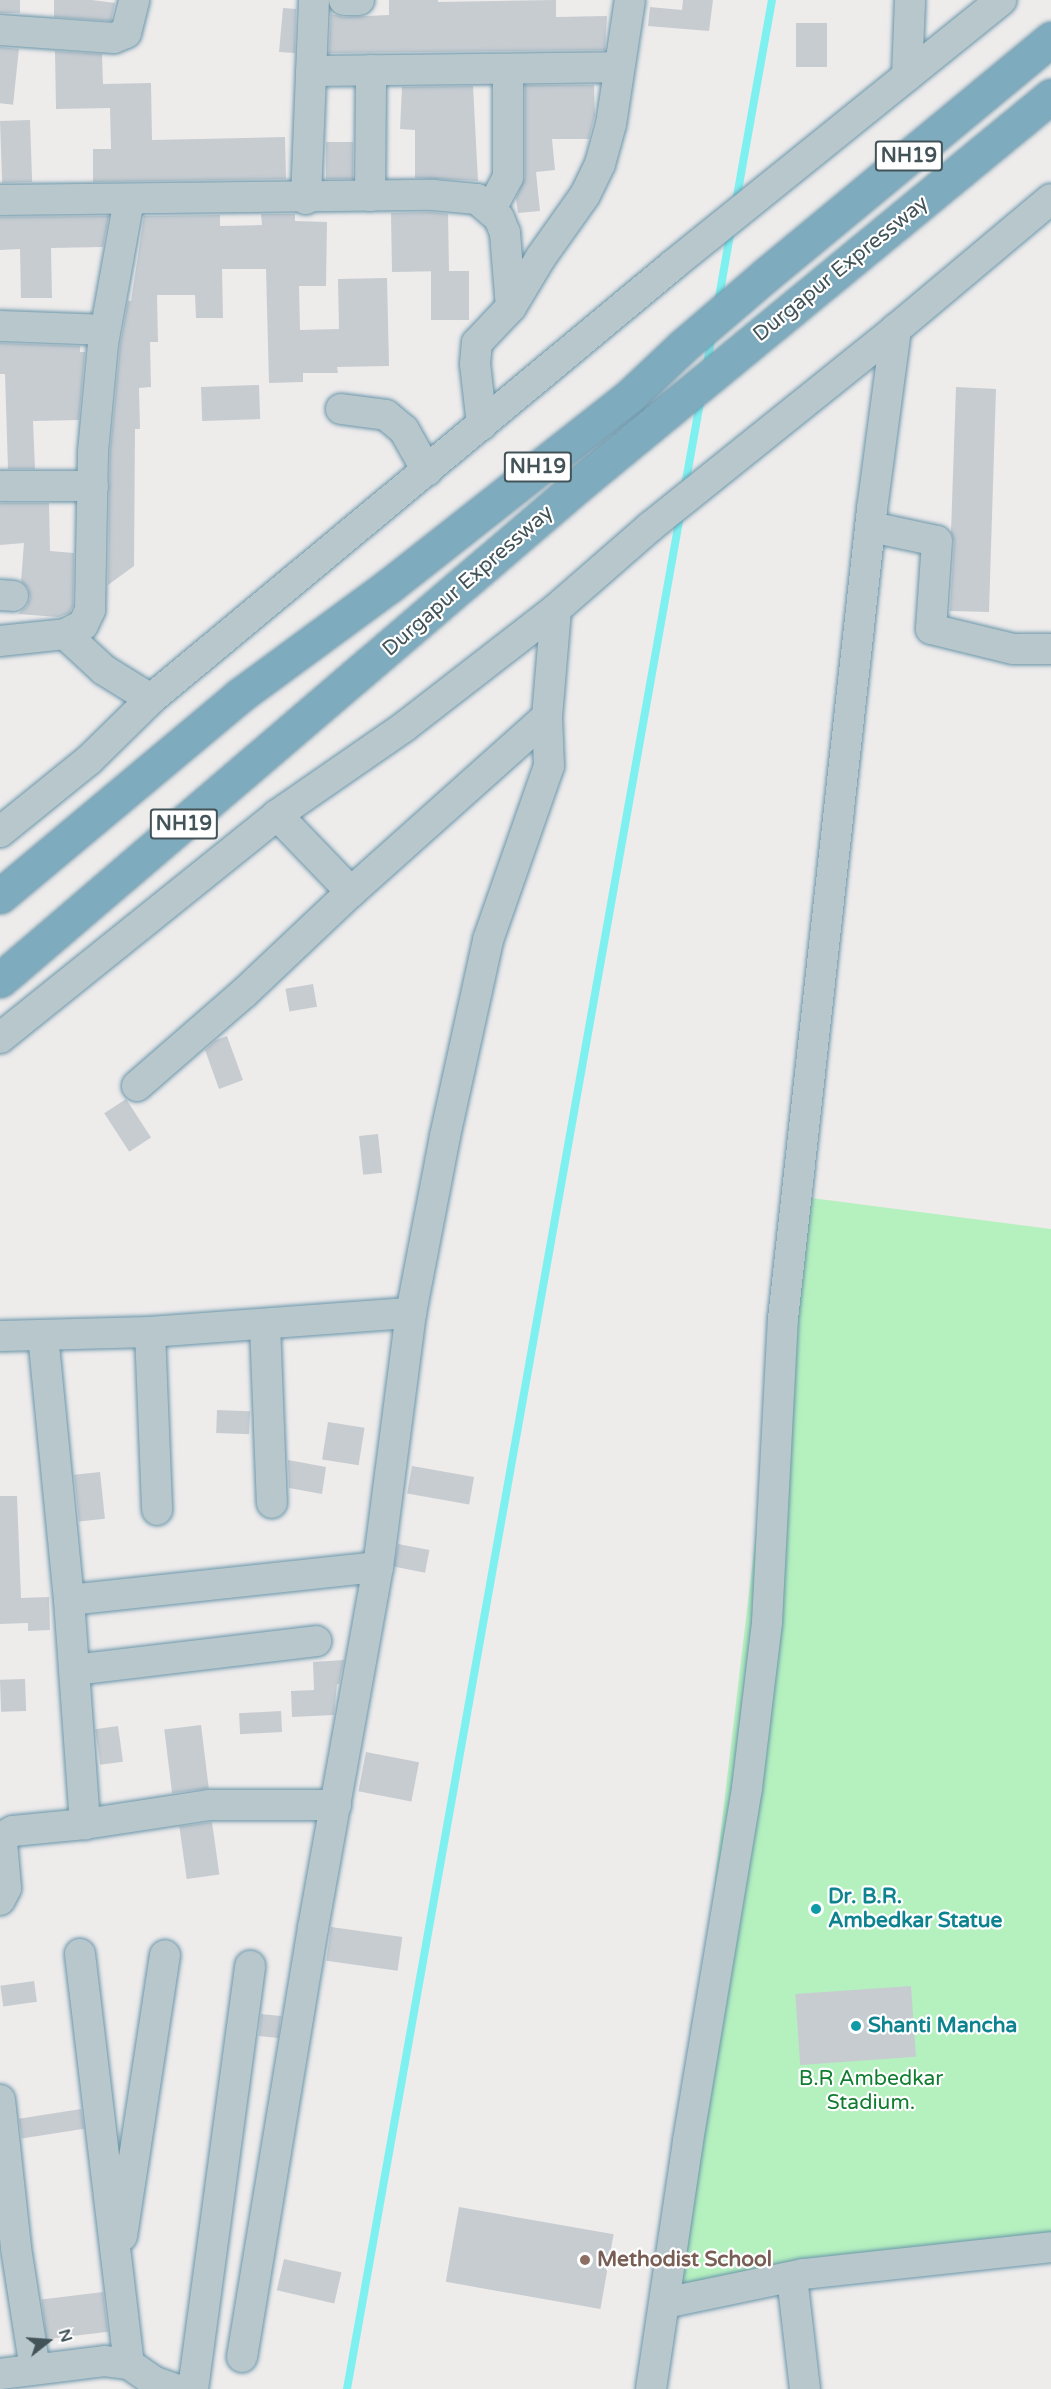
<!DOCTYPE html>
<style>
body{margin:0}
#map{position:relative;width:1051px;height:2389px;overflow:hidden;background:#eeebeb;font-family:"Varela Round",sans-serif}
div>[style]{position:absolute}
.green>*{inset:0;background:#b5f0bf}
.stream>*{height:8px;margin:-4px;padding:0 4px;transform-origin:4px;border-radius:4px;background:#7ff0f0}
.building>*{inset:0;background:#c7ccd1;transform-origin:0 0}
.roads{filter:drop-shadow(0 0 2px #6a96aa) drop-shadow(0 0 2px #6a96aa)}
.minor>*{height:30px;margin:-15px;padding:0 15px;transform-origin:15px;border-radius:15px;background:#b8c7cc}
.highway>*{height:33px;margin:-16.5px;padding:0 16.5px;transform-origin:16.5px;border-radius:16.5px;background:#7fabbe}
.dots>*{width:16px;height:16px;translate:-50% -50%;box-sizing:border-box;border:3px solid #fff;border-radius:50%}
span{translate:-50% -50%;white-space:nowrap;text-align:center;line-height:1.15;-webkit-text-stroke:4.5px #fff;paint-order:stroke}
.shield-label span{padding:2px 4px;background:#fff;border:2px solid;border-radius:4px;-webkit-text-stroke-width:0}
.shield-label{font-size:20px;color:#435459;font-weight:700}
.street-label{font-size:21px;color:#435459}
.culture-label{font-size:21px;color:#0d838f;font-weight:700}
.left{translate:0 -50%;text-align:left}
.park-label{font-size:21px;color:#117d30}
.education-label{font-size:21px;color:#785e54;font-weight:700}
.north{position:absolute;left:18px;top:2311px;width:60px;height:60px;-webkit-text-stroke:4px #fff;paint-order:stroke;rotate:73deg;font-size:16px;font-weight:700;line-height:24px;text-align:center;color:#435459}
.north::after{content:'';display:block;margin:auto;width:21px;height:27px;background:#435459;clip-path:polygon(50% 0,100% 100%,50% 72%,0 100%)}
</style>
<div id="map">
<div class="green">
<div style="clip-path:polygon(796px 1196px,1051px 1229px,1051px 2253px,665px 2303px)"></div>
</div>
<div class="stream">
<div style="left:736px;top:202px;width:205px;rotate:-79.9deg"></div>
<div style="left:718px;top:303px;width:75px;rotate:-80deg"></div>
<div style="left:707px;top:365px;width:30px;rotate:-81deg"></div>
<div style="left:685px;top:486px;width:90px;rotate:-79.8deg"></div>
<div style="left:347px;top:2389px;width:1903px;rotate:-79.92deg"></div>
</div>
<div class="building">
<div style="left:0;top:0;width:20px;height:13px"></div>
<div style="clip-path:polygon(54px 0,92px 0,115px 3px,111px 21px,54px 17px)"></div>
<div style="clip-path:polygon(389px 0,438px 0,438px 2px,556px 0,556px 17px,607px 16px,605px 50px,329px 53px,331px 14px,344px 17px,389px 15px)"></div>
<div style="clip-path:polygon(683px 0,713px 0,709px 31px,648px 26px,650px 7px,682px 10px)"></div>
<div style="clip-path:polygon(283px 8px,296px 9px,295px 53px,279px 52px)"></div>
<div style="left:827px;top:23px;width:44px;height:31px;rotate:90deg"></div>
<div style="left:0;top:47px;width:19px;height:56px;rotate:6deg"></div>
<div style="clip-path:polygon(55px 51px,102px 54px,103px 84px,151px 83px,152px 140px,285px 137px,286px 179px,93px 182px,93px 149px,111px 149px,110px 108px,56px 109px)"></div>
<div style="clip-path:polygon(525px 85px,594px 85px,595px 115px,589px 139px,552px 139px,555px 170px,536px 172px,540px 211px,518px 213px,516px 198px,525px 177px)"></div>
<div style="clip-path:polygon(473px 86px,478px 181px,415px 178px,415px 130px,400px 129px,402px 87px)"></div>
<div style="left:30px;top:120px;width:62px;height:30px;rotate:88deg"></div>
<div style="left:353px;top:142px;width:37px;height:27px;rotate:90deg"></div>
<div style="clip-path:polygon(432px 212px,448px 214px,449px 271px,392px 272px,391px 213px)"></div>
<div style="clip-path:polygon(261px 214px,295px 214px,295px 221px,327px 222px,326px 286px,299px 286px,300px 330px,339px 329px,338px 279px,387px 278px,389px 366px,337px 367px,338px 373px,303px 373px,303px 382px,269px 383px,266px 269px,222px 269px,223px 318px,196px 318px,195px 295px,157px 295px,158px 342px,150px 342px,151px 387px,139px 388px,140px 429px,135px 429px,134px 566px,108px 585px,110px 453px,120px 346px,128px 301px,131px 301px,144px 216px,220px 215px,220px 226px,262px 225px)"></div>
<div style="clip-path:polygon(109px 216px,103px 247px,51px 248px,52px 298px,21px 298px,20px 249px,0 250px,0 217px)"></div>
<div style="left:431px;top:271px;width:38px;height:49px"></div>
<div style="clip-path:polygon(0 343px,80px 346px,80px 352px,85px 352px,79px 420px,33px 421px,35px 469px,8px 469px,5px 374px,0 374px)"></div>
<div style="left:259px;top:385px;width:34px;height:58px;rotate:88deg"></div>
<div style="clip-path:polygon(956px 387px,996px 389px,989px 612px,950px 611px,954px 542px,951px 532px)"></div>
<div style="clip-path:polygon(0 503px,49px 503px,50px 551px,74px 553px,73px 606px,69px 613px,58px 617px,18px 614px,27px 606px,30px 598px,28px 588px,21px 581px,24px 543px,0 545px)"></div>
<div style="left:313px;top:984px;width:23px;height:28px;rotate:80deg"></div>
<div style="clip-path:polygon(227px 1036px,243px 1080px,219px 1089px,205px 1050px,216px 1040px)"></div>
<div style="left:126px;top:1099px;width:46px;height:26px;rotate:57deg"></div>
<div style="left:378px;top:1134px;width:39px;height:19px;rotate:84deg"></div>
<div style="left:217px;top:1410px;width:33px;height:23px;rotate:2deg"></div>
<div style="left:328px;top:1422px;width:37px;height:38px;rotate:9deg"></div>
<div style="clip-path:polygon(288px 1460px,326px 1467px,322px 1494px,289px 1488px)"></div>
<div style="left:412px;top:1466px;width:63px;height:28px;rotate:10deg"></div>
<div style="left:100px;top:1472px;width:47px;height:26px;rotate:84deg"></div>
<div style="clip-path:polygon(0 1496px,17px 1496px,21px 1598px,49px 1597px,50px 1630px,28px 1631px,28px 1623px,0 1624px)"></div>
<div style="left:398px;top:1544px;width:32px;height:23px;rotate:11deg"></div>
<div style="clip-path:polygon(344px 1660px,339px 1684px,337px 1684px,334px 1715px,292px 1717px,291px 1691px,314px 1690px,313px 1662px)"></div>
<div style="left:25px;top:1679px;width:32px;height:25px;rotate:88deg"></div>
<div style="left:281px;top:1711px;width:21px;height:42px;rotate:87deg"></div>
<div style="left:201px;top:1725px;width:64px;height:37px;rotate:83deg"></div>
<div style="left:118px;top:1726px;width:36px;height:23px;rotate:82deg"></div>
<div style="left:366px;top:1752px;width:54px;height:40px;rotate:11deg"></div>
<div style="left:212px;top:1822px;width:53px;height:33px;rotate:82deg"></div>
<div style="left:331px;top:1927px;width:72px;height:34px;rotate:8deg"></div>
<div style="left:34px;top:1981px;width:21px;height:34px;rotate:82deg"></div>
<div style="left:911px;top:1986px;width:71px;height:116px;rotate:86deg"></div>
<div style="left:261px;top:2014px;width:20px;height:22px;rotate:6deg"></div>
<div style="left:81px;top:2109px;width:20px;height:63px;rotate:81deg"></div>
<div style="left:459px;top:2207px;width:157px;height:76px;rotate:10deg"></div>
<div style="left:284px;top:2259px;width:59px;height:32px;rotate:13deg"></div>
<div style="left:103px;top:2292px;width:40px;height:62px;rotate:83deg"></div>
</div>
<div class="roads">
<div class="minor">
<div style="left:344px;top:0;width:15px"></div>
<div style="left:0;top:30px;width:114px;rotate:4deg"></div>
<div style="left:114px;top:38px;width:13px;rotate:-23deg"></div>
<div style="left:126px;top:33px;width:34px;rotate:-76deg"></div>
<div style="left:311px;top:71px;width:308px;rotate:-0.7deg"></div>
<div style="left:907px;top:76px;width:76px;rotate:-87.7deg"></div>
<div style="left:370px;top:196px;width:126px;rotate:-89.5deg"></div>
<div style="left:306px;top:199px;width:199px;rotate:-87.7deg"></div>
<div style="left:0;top:200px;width:433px;rotate:-0.7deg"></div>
<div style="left:433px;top:195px;width:44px;rotate:5.2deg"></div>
<div style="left:477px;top:199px;width:29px;rotate:41deg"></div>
<div style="left:499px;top:218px;width:16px;rotate:68deg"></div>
<div style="left:505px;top:233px;width:74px;rotate:85.4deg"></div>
<div style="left:491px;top:209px;width:36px;rotate:-62deg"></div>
<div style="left:508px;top:177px;width:108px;rotate:-90deg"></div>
<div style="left:0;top:326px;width:105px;rotate:2.2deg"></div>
<div style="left:341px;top:409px;width:45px;rotate:7.6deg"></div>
<div style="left:386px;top:415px;width:23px;rotate:40deg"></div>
<div style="left:404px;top:430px;width:47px;rotate:60.7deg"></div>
<div style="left:482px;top:425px;width:61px;rotate:-96.5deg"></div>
<div style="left:475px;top:364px;width:21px;rotate:-85deg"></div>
<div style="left:477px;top:343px;width:50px;rotate:-46.6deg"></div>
<div style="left:511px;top:307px;width:58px;rotate:-59deg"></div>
<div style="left:541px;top:257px;width:76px;rotate:-54.6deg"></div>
<div style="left:585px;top:195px;width:34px;rotate:-64deg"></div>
<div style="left:600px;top:164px;width:41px;rotate:-74.6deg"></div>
<div style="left:611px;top:124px;width:125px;rotate:-81.3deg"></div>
<div style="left:0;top:486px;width:93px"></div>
<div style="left:871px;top:527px;width:67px;rotate:12deg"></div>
<div style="left:937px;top:541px;width:88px;rotate:93.9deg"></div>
<div style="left:931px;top:629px;width:84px;rotate:13.7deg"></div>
<div style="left:1013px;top:649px;width:38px"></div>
<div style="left:0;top:595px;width:13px;rotate:4deg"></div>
<div style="left:65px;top:634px;width:53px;rotate:42.7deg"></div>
<div style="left:104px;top:670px;width:55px;rotate:31.7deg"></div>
<div style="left:0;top:641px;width:65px;rotate:-6.1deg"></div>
<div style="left:65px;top:634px;width:20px;rotate:-27deg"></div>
<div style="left:83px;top:625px;width:17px;rotate:-65deg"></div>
<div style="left:90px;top:610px;width:158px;rotate:-88.9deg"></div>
<div style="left:93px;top:452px;width:108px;rotate:-84.7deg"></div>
<div style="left:103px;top:344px;width:146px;rotate:-79.8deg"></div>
<div style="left:277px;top:815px;width:107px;rotate:46.1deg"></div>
<div style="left:0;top:832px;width:114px;rotate:-39deg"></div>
<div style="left:89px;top:760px;width:87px;rotate:-44.5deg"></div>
<div style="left:151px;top:699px;width:679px;rotate:-39.74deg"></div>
<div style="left:673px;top:265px;width:422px;rotate:-38.9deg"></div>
<div style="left:0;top:1038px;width:356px;rotate:-38.8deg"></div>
<div style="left:277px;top:815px;width:155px;rotate:-34.7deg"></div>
<div style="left:404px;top:727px;width:192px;rotate:-37.8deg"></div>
<div style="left:556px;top:609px;width:125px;rotate:-41.1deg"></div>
<div style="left:650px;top:527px;width:316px;rotate:-38.8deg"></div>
<div style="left:896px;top:329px;width:202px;rotate:-40deg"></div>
<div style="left:137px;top:1086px;width:140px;rotate:-41deg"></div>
<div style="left:243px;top:994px;width:149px;rotate:-43.4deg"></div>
<div style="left:351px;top:892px;width:263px;rotate:-41.8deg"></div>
<div style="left:265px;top:1324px;width:179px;rotate:87.8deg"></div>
<div style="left:150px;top:1332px;width:178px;rotate:87.7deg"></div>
<div style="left:43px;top:1335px;width:266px;rotate:84.4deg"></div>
<div style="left:69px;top:1600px;width:225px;rotate:85.9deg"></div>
<div style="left:0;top:1336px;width:150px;rotate:-1.5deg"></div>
<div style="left:150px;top:1332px;width:262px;rotate:-4.2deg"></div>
<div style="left:69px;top:1600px;width:311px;rotate:-6.1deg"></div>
<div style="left:74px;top:1670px;width:244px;rotate:-6.8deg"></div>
<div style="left:0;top:1900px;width:13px;rotate:-63deg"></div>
<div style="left:6px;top:1888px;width:46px;rotate:-95deg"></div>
<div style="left:2px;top:1842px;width:8px;rotate:-60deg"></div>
<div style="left:6px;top:1835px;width:8px;rotate:-30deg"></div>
<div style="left:13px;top:1831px;width:72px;rotate:-5.6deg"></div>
<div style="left:85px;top:1824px;width:125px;rotate:-8.7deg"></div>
<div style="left:209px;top:1805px;width:127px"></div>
<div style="left:80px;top:1954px;width:413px;rotate:83.2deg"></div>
<div style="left:0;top:2100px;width:149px;rotate:83.8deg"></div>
<div style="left:16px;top:2248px;width:122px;rotate:81.1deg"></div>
<div style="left:122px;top:2236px;width:284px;rotate:-81.3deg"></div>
<div style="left:792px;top:2277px;width:113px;rotate:83.4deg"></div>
<div style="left:665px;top:2303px;width:142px;rotate:-11.8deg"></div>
<div style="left:804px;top:2274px;width:248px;rotate:-6.2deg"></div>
<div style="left:242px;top:2357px;width:435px;rotate:-80.6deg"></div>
<div style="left:313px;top:1928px;width:367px;rotate:-79.8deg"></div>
<div style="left:378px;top:1567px;width:256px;rotate:-82.6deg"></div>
<div style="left:411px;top:1313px;width:180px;rotate:-79.1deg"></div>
<div style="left:445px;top:1136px;width:201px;rotate:-77.6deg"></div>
<div style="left:488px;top:940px;width:184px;rotate:-70.7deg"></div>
<div style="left:549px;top:766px;width:49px;rotate:-92.3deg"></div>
<div style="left:547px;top:717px;width:108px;rotate:-85.2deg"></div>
<div style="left:0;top:2374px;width:105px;rotate:-7.1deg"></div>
<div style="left:104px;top:2361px;width:25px;rotate:7deg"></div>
<div style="left:129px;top:2364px;width:32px;rotate:35deg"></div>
<div style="left:155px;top:2382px;width:21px;rotate:19deg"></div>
<div style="left:193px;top:2389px;width:427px;rotate:-82.3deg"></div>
<div style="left:651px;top:2389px;width:251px;rotate:-81.5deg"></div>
<div style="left:688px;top:2141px;width:358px;rotate:-80.5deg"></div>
<div style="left:747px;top:1788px;width:167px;rotate:-83.1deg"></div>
<div style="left:767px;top:1622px;width:303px;rotate:-87deg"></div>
<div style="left:783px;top:1319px;width:815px;rotate:-83.73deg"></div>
<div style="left:872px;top:509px;width:182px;rotate:-82.4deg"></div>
</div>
<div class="highway">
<div style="left:0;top:896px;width:312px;rotate:-39.9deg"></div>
<div style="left:239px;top:696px;width:187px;rotate:-36.3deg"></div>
<div style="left:390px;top:585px;width:304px;rotate:-38.2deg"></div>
<div style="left:629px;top:397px;width:74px;rotate:-43.4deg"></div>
<div style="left:683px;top:346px;width:111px;rotate:-40.6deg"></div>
<div style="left:767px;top:274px;width:369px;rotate:-39.6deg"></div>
<div style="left:0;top:980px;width:767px;rotate:-40.56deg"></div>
<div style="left:583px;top:481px;width:606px;rotate:-39.44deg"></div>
</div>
</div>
<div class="dots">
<div style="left:816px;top:1909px;background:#0f9aa8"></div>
<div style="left:856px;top:2026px;background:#0f9aa8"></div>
<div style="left:585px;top:2260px;background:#8d6e63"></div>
</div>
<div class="shield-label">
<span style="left:909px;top:156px">NH19</span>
<span style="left:538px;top:467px">NH19</span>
<span style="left:184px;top:824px">NH19</span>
</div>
<div class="street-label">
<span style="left:841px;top:269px;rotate:-39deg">Durgapur Expressway</span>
<span style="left:468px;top:581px;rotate:-41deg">Durgapur Expressway</span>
</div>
<div class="culture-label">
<span class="left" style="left:828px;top:1909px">Dr. B.R.<br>Ambedkar Statue</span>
<span class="left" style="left:868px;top:2026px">Shanti Mancha</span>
</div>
<div class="park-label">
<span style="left:871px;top:2091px">B.R Ambedkar<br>Stadium.</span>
</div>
<div class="education-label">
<span class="left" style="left:597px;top:2260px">Methodist School</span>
</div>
<div class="north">N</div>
</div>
